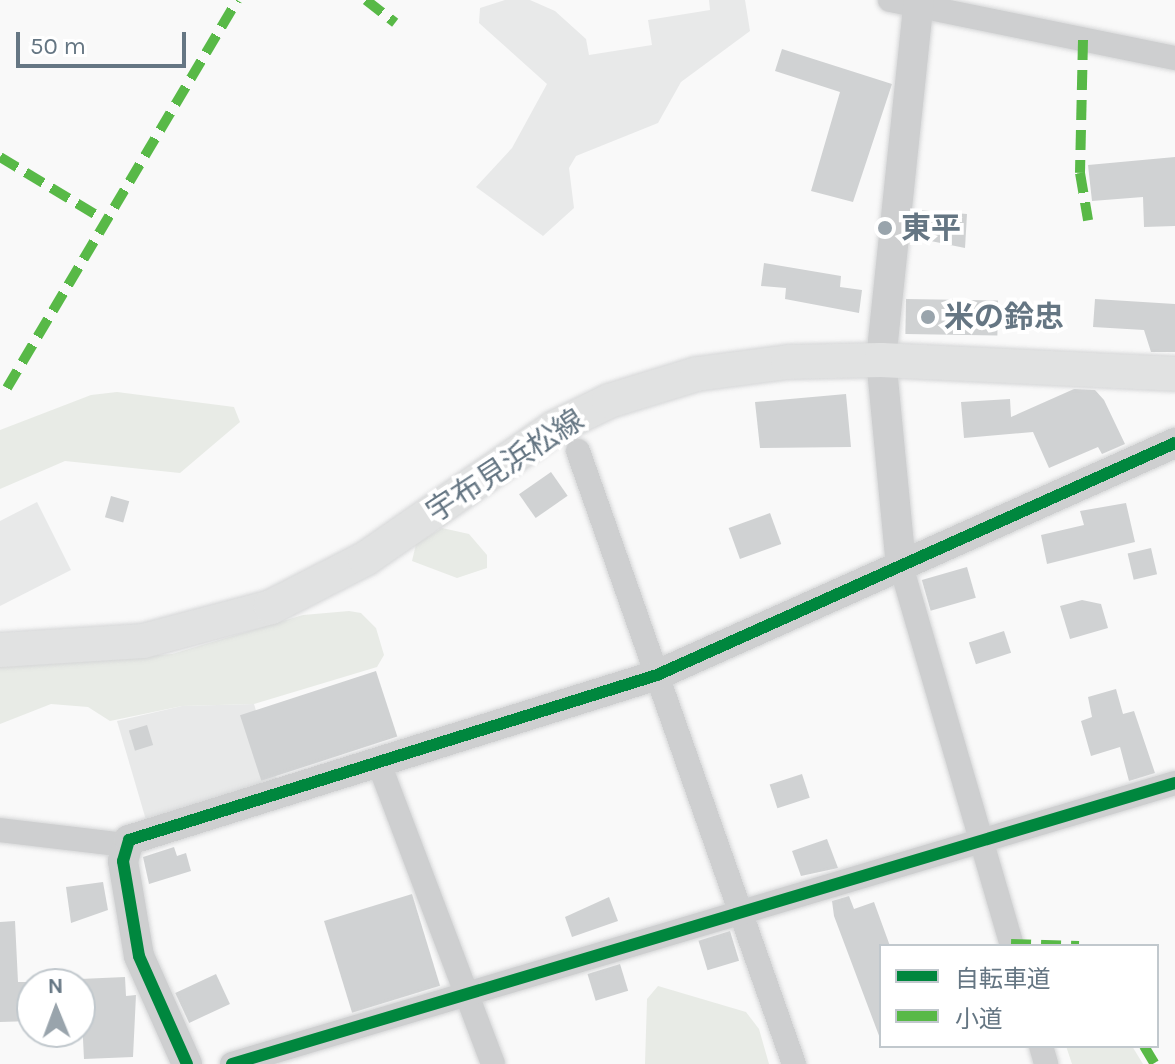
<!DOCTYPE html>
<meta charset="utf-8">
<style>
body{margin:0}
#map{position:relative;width:1175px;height:1064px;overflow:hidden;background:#f9f9f9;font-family:Karla,"Noto Sans JP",sans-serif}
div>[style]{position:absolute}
.built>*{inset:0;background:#e8e9e9}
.green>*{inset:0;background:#e8ebe6}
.building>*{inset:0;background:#d0d2d3;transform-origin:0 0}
.roads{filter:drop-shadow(0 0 2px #d5d6d7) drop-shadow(0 0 2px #d5d6d7)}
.minor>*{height:24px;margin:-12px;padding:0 12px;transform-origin:12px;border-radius:12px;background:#cecfd0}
.tertiary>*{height:30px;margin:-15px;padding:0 15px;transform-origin:15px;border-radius:15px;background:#cecfd0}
.secondary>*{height:34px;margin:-17px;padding:0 17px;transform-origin:17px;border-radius:17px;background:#e1e2e2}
.quiet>*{height:10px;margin-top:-5px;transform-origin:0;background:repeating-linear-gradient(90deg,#58b947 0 20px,transparent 0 30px)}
.cycleway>*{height:12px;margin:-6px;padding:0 6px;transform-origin:6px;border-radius:6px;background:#00873e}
.dots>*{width:22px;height:22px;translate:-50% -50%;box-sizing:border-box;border:4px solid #fff;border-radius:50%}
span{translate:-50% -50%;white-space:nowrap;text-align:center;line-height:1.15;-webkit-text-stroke:8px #fff;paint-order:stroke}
.poi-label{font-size:30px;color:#657683;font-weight:700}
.left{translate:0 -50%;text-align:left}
.street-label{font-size:30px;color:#657683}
.legend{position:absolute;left:879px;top:944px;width:280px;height:104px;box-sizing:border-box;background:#fff;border:2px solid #c1c8cd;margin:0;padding:10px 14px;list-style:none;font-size:24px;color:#657683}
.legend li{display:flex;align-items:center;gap:16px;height:40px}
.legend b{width:40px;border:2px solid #c1c8cd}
.north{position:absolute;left:16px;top:968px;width:80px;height:80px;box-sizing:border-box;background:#fff;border:2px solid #c1c8cd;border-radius:50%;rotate:359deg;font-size:22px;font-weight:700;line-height:32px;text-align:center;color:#657683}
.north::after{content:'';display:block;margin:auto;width:28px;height:36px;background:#99a4ac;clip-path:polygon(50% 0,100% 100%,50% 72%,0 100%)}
.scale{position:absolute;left:16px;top:32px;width:170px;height:36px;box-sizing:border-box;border:4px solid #657683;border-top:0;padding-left:10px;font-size:24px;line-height:28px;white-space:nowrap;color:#657683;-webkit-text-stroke:6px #fff;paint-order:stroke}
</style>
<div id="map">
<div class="built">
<div style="clip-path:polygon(505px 0,530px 0,555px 11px,586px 39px,589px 55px,652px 45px,648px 20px,710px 10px,709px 0,745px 0,750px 31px,681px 82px,658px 123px,576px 156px,569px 168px,574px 208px,543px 236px,476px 187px,512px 148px,547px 84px,479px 23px,480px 8px)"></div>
<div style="clip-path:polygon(37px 502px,71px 570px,0 606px,0 521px)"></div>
<div style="clip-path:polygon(254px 704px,277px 780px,146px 820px,117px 721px,182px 706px)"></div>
</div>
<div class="green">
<div style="clip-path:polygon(117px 392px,234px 407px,240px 422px,180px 473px,65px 461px,0 489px,0 430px,91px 395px)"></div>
<div style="clip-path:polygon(442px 528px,469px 534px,487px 555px,487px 568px,457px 578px,412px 561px,416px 544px)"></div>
<div style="clip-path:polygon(349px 611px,361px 613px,376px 628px,384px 655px,377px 667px,254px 704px,182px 706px,110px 721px,88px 707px,51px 704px,0 724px,0 667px,172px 654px,303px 615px)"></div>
<div style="clip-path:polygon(658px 986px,746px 1012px,759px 1029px,769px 1064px,645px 1064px,647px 999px)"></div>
<div style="clip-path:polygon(1066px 1046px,1132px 1046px,1143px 1064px,1072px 1064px)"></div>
</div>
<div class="building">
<div style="clip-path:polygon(782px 49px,892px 84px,853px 202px,811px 191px,840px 92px,775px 71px)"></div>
<div style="clip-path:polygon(1175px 157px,1175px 226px,1144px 227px,1143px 197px,1092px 201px,1088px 165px)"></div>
<div style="clip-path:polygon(917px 210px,967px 214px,965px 248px,916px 238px)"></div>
<div style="clip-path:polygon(764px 263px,841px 276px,840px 287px,862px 290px,859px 313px,785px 299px,786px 288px,761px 286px)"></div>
<div style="left:906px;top:299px;width:92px;height:35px;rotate:1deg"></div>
<div style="clip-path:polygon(1095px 299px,1175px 304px,1175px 352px,1151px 352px,1144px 330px,1093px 327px)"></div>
<div style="clip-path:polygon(1074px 389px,1095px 390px,1104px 400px,1125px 444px,1102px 454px,1098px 447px,1049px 468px,1033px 432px,964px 438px,961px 402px,1010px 399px,1011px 417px)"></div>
<div style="clip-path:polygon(846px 394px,851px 447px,760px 448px,755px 402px)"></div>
<div style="left:551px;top:472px;width:29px;height:39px;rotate:55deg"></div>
<div style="left:111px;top:496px;width:19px;height:22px;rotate:16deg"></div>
<div style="clip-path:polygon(1126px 503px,1135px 542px,1047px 564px,1041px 535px,1084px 525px,1080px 511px)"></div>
<div style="left:770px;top:513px;width:33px;height:44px;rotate:70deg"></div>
<div style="left:1151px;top:548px;width:27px;height:24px;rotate:77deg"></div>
<div style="left:967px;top:567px;width:32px;height:47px;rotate:74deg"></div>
<div style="clip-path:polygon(1082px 600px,1101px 604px,1108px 628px,1070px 639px,1060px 606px)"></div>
<div style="left:1004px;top:631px;width:23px;height:37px;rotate:72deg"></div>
<div style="left:376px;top:671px;width:69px;height:143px;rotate:72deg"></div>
<div style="clip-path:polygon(1116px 689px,1123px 714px,1134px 711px,1155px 773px,1129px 781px,1120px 747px,1091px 756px,1081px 721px,1092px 717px,1088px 697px)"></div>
<div style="left:147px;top:725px;width:21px;height:19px;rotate:73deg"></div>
<div style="left:802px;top:774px;width:25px;height:34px;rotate:72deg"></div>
<div style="clip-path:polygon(827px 839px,838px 868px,801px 876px,792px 851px)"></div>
<div style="clip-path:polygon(174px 847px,177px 856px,186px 853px,191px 871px,149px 884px,143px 857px)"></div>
<div style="clip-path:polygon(103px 882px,108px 910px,71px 923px,66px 887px)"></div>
<div style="left:412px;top:894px;width:96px;height:92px;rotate:73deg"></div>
<div style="clip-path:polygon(849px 896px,854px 909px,874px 902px,890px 946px,881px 946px,881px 1041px,834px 916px,832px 901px)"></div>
<div style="clip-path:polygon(609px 897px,618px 921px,572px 937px,565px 917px)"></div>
<div style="clip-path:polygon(15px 921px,18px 982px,32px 982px,32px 1021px,0 1022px,0 922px)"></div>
<div style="left:730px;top:931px;width:31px;height:33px;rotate:73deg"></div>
<div style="left:620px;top:964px;width:28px;height:34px;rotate:73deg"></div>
<div style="left:216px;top:974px;width:33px;height:45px;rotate:65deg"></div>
<div style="clip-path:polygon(125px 977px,126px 996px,136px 995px,133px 1057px,84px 1059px,80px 979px)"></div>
</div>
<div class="roads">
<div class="minor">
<div style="left:890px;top:0;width:291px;rotate:11.5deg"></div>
<div style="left:578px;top:451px;width:650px;rotate:70.59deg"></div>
<div style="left:901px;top:566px;width:396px;rotate:73.7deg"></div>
<div style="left:378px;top:761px;width:324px;rotate:69.2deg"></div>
<div style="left:0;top:830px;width:126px;rotate:6.8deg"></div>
<div style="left:1041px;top:1046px;width:19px;rotate:74deg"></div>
<div style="left:232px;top:1064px;width:984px;rotate:-16.59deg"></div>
</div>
<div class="tertiary">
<div style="left:901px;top:566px;width:207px;rotate:-95.5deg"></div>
<div style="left:881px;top:360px;width:362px;rotate:-84deg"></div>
<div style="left:187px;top:1064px;width:118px;rotate:-114deg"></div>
<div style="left:139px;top:956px;width:96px;rotate:-99.6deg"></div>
<div style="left:123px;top:861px;width:22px;rotate:-74deg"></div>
<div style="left:129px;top:840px;width:553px;rotate:-17.35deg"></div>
<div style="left:657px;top:675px;width:568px;rotate:-24.13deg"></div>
</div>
<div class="secondary">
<div style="left:0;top:650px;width:143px;rotate:-3.6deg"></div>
<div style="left:143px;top:641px;width:132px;rotate:-14.9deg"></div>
<div style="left:271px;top:607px;width:106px;rotate:-27.1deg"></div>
<div style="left:365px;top:559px;width:230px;rotate:-34.7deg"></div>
<div style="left:554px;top:428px;width:61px;rotate:-26.1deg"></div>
<div style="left:609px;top:401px;width:92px;rotate:-17.1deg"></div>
<div style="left:697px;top:374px;width:92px;rotate:-7.5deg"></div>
<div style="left:788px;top:362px;width:93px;rotate:-1.2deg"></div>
<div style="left:881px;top:360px;width:294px;rotate:2.7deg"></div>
</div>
</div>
<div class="quiet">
<div style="left:366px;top:0;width:37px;rotate:38deg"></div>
<div style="left:1083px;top:40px;width:133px;rotate:91.3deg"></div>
<div style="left:1080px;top:173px;width:48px;rotate:80.3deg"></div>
<div style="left:0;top:157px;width:124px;rotate:31.1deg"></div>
<div style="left:7px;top:388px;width:451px;rotate:-59.3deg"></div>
<div style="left:1011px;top:944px;width:68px;rotate:1.7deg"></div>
<div style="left:1144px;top:1046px;width:21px;rotate:59deg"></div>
</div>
<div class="cycleway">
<div style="left:187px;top:1064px;width:118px;rotate:-114deg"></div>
<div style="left:139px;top:956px;width:96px;rotate:-99.6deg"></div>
<div style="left:123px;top:861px;width:22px;rotate:-74deg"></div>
<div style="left:129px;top:840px;width:553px;rotate:-17.35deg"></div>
<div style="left:657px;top:675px;width:568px;rotate:-24.13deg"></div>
<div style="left:232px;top:1064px;width:984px;rotate:-16.59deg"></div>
</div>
<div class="dots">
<div style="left:885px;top:228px;background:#99a4ac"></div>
<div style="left:928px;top:317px;background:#99a4ac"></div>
</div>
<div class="poi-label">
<span class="left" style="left:901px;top:228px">東平</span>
<span class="left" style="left:944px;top:317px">米の鈴忠</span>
</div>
<div class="street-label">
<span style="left:505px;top:466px;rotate:-33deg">宇布見浜松線</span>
</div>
<ul class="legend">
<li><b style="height:10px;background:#00873e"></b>自転車道</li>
<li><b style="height:10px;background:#58b947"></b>小道</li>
</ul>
<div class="north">N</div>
<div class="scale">50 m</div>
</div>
